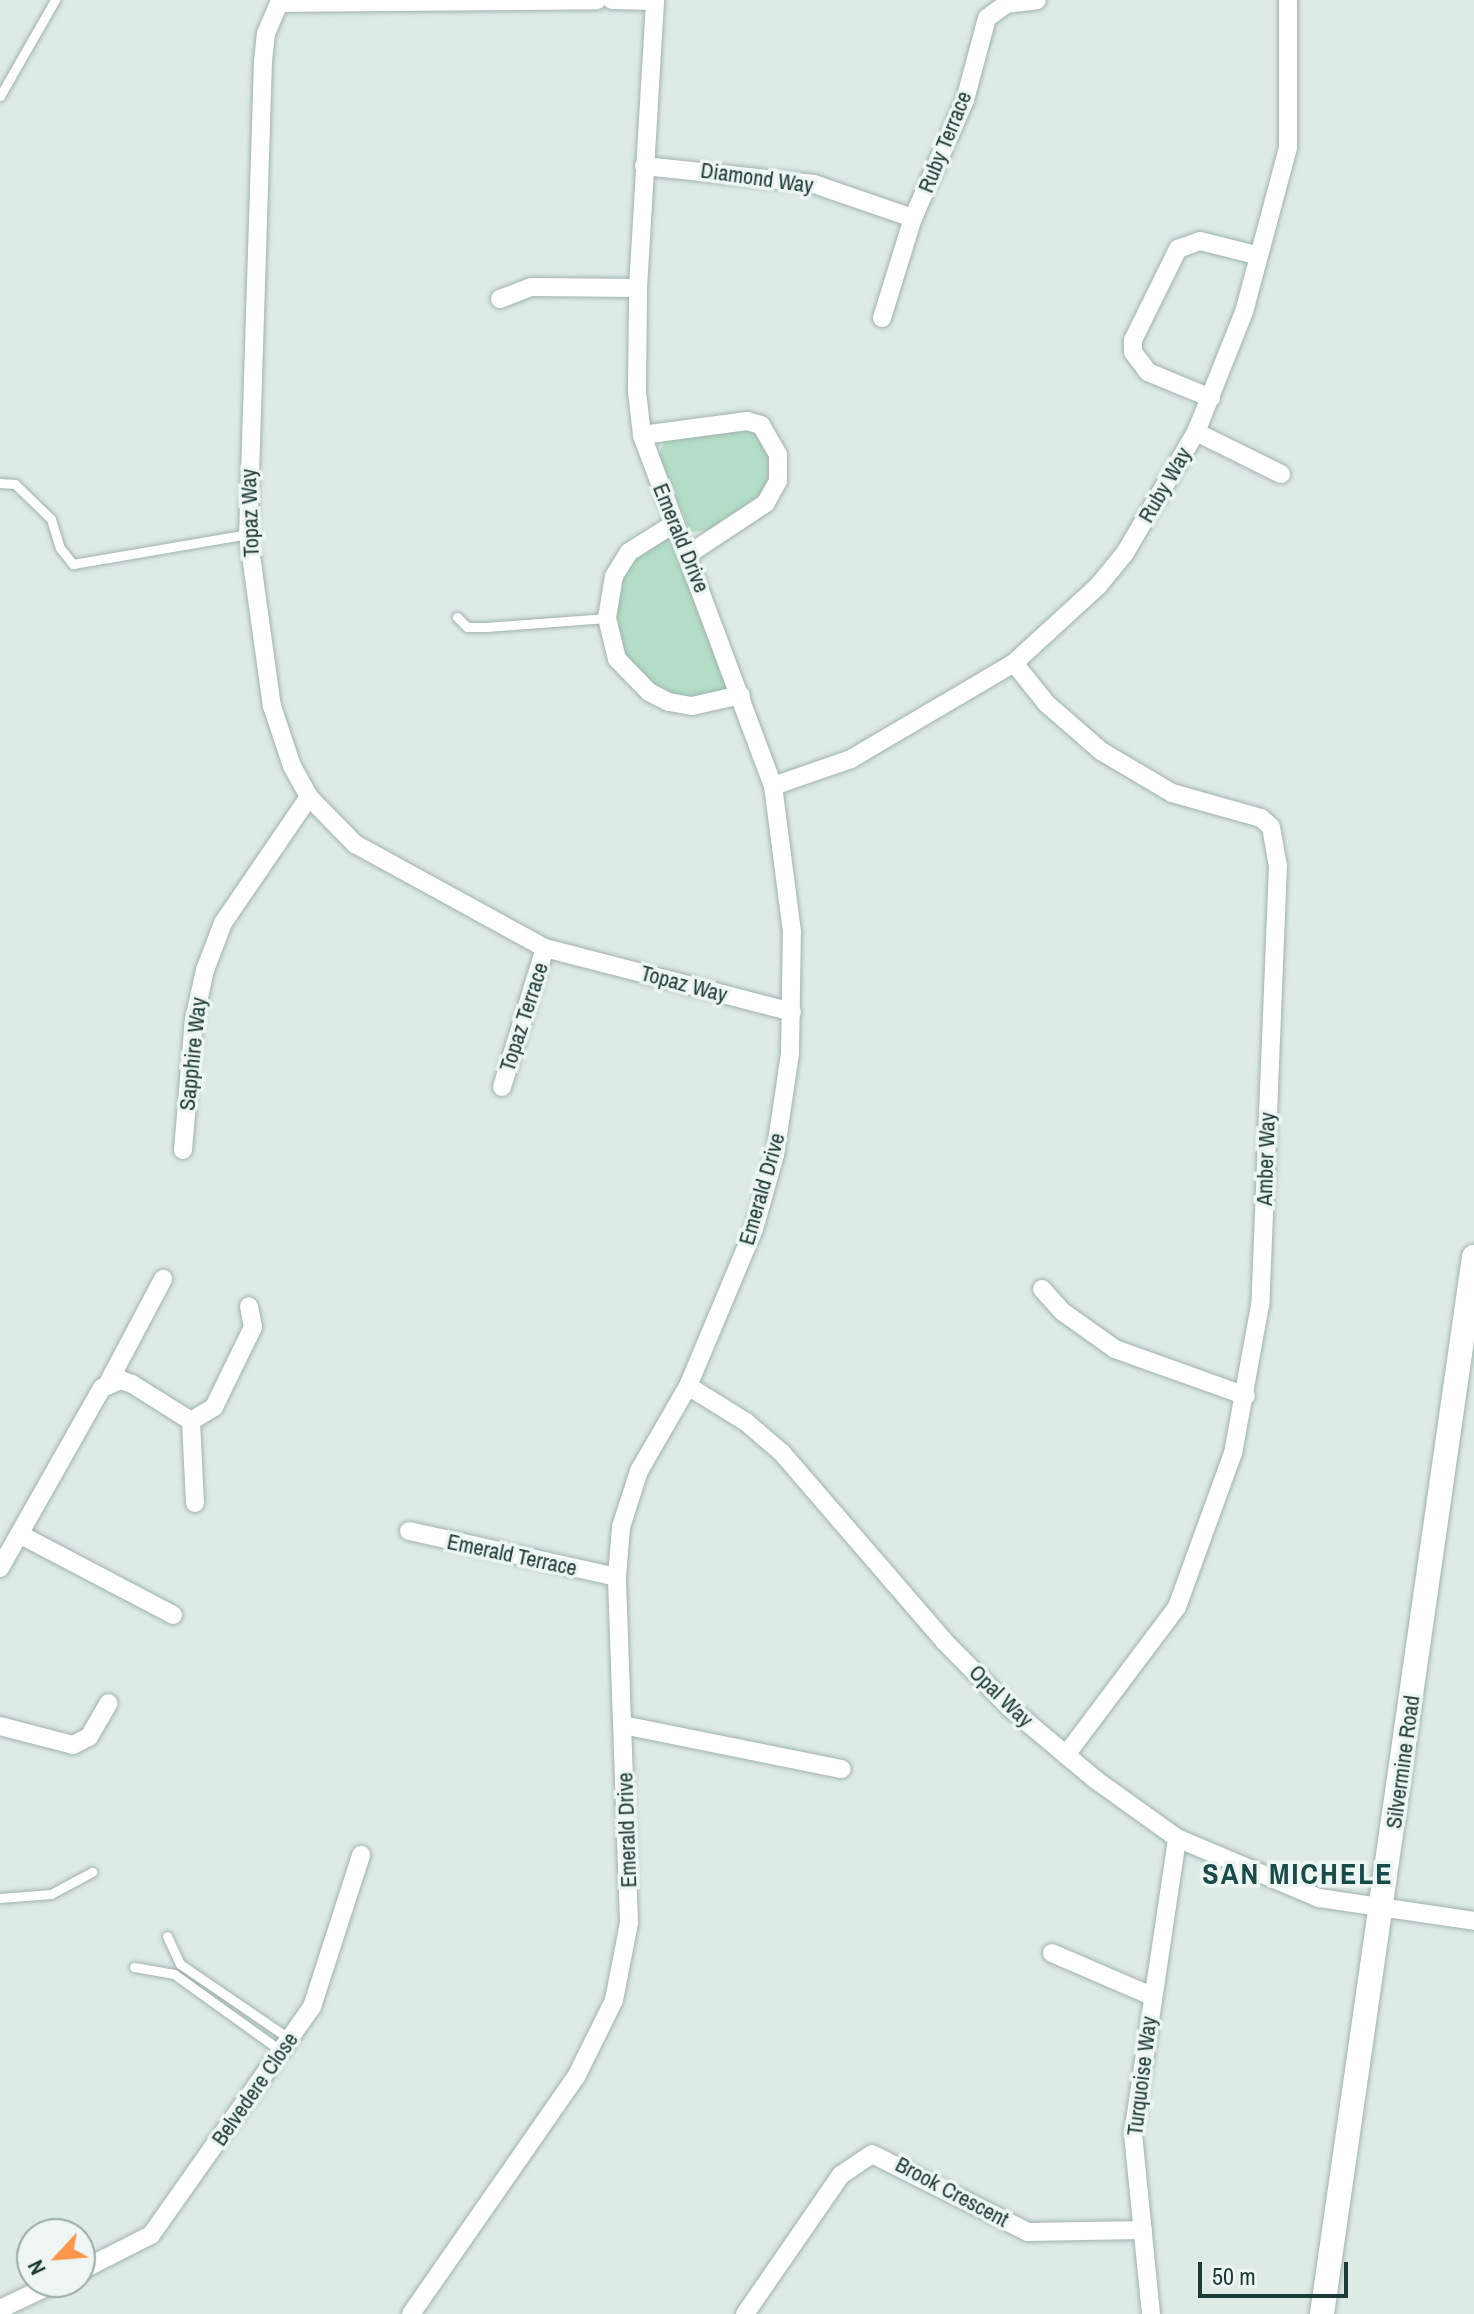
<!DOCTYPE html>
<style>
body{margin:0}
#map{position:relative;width:1474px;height:2314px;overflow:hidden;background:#ddeae6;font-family:"Archivo Narrow",sans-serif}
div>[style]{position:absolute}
.green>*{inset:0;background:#b3ddc6}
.roads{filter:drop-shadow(0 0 2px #a0b2ae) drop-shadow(0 0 2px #a0b2ae)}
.service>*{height:9px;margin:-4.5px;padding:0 4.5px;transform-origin:4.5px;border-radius:4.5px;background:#fff}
.minor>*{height:18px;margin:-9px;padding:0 9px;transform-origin:9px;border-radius:9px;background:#fff}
.tertiary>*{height:24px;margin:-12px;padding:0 12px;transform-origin:12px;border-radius:12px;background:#fff}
span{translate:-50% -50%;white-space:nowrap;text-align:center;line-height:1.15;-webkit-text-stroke:7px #edf6f3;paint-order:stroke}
.street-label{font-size:22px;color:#1e3a37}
.district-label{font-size:30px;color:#194c49;font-weight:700;letter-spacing:2px}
.north{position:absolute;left:16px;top:2218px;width:80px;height:80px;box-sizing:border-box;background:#edf6f3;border:2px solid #9aaba8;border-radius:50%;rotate:244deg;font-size:22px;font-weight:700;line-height:32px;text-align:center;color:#1e3a37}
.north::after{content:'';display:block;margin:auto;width:28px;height:36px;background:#fa954a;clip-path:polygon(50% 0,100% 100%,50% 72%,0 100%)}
.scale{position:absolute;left:1198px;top:2262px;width:150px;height:36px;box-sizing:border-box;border:4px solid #1e3a37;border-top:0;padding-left:10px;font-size:24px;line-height:28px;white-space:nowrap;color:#1e3a37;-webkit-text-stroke:6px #edf6f3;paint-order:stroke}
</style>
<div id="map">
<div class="green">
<div style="clip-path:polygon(761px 428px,778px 459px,776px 485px,711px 530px,691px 532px,658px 456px,670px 430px)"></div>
<div style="clip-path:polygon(678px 530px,737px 694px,679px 704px,639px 675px,616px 646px,616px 598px,624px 561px)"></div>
</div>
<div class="roads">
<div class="service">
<div style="left:0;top:96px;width:111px;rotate:-60.2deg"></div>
<div style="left:0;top:483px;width:15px;rotate:4deg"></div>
<div style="left:15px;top:484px;width:50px;rotate:44.2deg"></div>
<div style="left:51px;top:519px;width:30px;rotate:73deg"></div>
<div style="left:60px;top:548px;width:21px;rotate:51deg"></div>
<div style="left:73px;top:564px;width:178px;rotate:-9.7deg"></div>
<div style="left:457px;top:617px;width:14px;rotate:45deg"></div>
<div style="left:467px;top:627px;width:19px"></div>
<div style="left:486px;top:627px;width:121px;rotate:-4.3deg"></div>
<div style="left:0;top:1898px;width:51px;rotate:-4.5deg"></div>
<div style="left:51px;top:1894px;width:47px;rotate:-28.2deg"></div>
<div style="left:167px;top:1936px;width:31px;rotate:65deg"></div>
<div style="left:180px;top:1964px;width:133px;rotate:34.3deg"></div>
<div style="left:134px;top:1967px;width:41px;rotate:9.9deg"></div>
<div style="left:174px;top:1974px;width:132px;rotate:35.7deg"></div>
</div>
<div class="minor">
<div style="left:612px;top:0;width:43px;rotate:1.3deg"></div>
<div style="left:279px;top:3px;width:33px;rotate:113deg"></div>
<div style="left:266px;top:33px;width:28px;rotate:96deg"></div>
<div style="left:263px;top:61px;width:473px;rotate:91.8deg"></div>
<div style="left:248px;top:534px;width:174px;rotate:82.1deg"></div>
<div style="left:272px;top:706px;width:63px;rotate:71.6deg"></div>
<div style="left:292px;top:766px;width:35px;rotate:61deg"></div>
<div style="left:309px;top:797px;width:66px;rotate:45.6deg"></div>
<div style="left:355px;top:844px;width:217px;rotate:28.7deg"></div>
<div style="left:545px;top:948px;width:255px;rotate:14.5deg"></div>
<div style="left:279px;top:3px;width:318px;rotate:-0.5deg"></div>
<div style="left:644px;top:166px;width:171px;rotate:6deg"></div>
<div style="left:814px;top:184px;width:105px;rotate:19deg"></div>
<div style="left:500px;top:299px;width:33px;rotate:-21deg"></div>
<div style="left:531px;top:287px;width:107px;rotate:0.5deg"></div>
<div style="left:882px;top:318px;width:105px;rotate:-72.8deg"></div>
<div style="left:913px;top:218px;width:129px;rotate:-66.2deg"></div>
<div style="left:965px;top:100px;width:85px;rotate:-75deg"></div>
<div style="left:987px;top:18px;width:24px;rotate:-36deg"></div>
<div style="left:1006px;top:4px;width:31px;rotate:-7deg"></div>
<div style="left:1211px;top:398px;width:68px;rotate:-157.6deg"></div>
<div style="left:1148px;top:372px;width:25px;rotate:-127deg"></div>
<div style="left:1133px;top:352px;width:12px;rotate:-90deg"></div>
<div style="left:1133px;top:340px;width:102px;rotate:-63.7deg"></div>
<div style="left:1178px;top:249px;width:23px;rotate:-20deg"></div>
<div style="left:1200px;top:241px;width:58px;rotate:14deg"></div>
<div style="left:1196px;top:432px;width:95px;rotate:26.3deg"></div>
<div style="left:642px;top:435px;width:106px;rotate:-7.6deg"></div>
<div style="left:747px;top:421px;width:15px;rotate:16deg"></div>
<div style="left:761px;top:425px;width:34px;rotate:60deg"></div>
<div style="left:778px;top:455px;width:26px;rotate:90deg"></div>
<div style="left:778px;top:481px;width:25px;rotate:119deg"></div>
<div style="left:766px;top:503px;width:92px;rotate:146.5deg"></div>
<div style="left:675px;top:523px;width:54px;rotate:147.8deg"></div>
<div style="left:629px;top:552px;width:28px;rotate:122deg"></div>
<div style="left:614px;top:576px;width:43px;rotate:99.5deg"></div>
<div style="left:607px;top:618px;width:42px;rotate:76.3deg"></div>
<div style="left:617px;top:659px;width:46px;rotate:45.9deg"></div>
<div style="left:649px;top:692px;width:22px;rotate:27deg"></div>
<div style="left:669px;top:702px;width:23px;rotate:10deg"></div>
<div style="left:692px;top:706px;width:50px;rotate:-12.7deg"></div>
<div style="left:1014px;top:663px;width:53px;rotate:51.2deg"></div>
<div style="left:1047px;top:704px;width:72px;rotate:41deg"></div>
<div style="left:1101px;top:751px;width:82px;rotate:30.6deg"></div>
<div style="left:1172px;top:793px;width:92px;rotate:15.7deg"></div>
<div style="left:1261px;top:818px;width:13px;rotate:42deg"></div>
<div style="left:1271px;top:827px;width:39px;rotate:80deg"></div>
<div style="left:1278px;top:865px;width:440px;rotate:92.3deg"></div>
<div style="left:1260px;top:1305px;width:150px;rotate:100.3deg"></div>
<div style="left:1233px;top:1453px;width:164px;rotate:110deg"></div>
<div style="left:1177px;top:1607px;width:185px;rotate:126.9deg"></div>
<div style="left:773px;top:786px;width:83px;rotate:-19.1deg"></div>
<div style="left:851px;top:759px;width:189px;rotate:-30.5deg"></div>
<div style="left:1014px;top:663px;width:114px;rotate:-42.5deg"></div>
<div style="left:1098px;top:586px;width:43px;rotate:-50.7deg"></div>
<div style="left:1125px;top:553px;width:140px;rotate:-59.6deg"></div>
<div style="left:1196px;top:432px;width:129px;rotate:-68.2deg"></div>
<div style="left:1244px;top:312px;width:170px;rotate:-75deg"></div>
<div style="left:1288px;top:148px;width:148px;rotate:-90deg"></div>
<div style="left:502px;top:1087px;width:145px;rotate:-72.8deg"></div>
<div style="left:183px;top:1150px;width:130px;rotate:-85.2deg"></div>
<div style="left:194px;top:1020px;width:51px;rotate:-77.6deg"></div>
<div style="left:205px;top:970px;width:50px;rotate:-69deg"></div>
<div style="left:223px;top:923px;width:153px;rotate:-55.7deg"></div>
<div style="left:1042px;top:1289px;width:31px;rotate:48deg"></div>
<div style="left:1063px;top:1312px;width:64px;rotate:35.4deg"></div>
<div style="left:1115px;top:1349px;width:139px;rotate:19.7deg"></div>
<div style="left:108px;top:1383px;width:118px;rotate:-62.1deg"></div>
<div style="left:688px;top:1386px;width:68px;rotate:31.8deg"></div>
<div style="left:746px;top:1422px;width:48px;rotate:40.7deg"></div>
<div style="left:782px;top:1453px;width:248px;rotate:49.2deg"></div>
<div style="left:944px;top:1641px;width:93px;rotate:45.4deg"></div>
<div style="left:1009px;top:1707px;width:114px;rotate:40deg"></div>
<div style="left:1096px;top:1780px;width:100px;rotate:35.6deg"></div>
<div style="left:1177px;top:1838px;width:154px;rotate:22.9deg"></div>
<div style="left:1319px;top:1898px;width:157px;rotate:8.4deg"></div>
<div style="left:195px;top:1503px;width:82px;rotate:-92.8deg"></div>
<div style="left:191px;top:1421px;width:27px;rotate:-31deg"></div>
<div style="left:214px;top:1407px;width:89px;rotate:-64deg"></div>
<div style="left:253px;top:1327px;width:21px;rotate:-101deg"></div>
<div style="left:409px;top:1531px;width:213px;rotate:12.5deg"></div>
<div style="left:19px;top:1534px;width:174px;rotate:27.7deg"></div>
<div style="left:0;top:1568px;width:207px;rotate:-60.5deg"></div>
<div style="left:102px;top:1388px;width:21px;rotate:-23deg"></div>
<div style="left:121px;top:1380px;width:12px;rotate:20deg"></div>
<div style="left:132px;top:1384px;width:70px;rotate:32.1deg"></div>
<div style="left:623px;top:1725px;width:223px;rotate:11.4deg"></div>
<div style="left:0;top:1726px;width:75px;rotate:14.6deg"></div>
<div style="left:73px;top:1745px;width:18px;rotate:-27deg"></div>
<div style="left:89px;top:1737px;width:39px;rotate:-60deg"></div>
<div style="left:1052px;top:1953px;width:109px;rotate:23.3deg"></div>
<div style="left:80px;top:2271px;width:80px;rotate:-26.9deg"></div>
<div style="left:151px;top:2235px;width:279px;rotate:-54.8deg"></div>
<div style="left:312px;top:2007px;width:160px;rotate:-72.1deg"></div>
<div style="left:0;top:2309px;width:63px;rotate:-25.3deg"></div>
<div style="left:411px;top:2314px;width:289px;rotate:-55.2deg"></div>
<div style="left:576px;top:2077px;width:86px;rotate:-63.7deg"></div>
<div style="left:614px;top:2000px;width:78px;rotate:-79deg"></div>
<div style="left:629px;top:1923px;width:346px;rotate:-92deg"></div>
<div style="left:617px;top:1577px;width:50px;rotate:-85.4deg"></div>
<div style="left:621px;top:1527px;width:59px;rotate:-72.2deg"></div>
<div style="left:639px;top:1471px;width:98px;rotate:-60deg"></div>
<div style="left:688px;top:1386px;width:170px;rotate:-67.2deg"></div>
<div style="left:754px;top:1229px;width:77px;rotate:-74.2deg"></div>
<div style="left:775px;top:1155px;width:103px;rotate:-81.6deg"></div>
<div style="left:790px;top:1053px;width:121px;rotate:-89.1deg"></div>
<div style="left:792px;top:932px;width:147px;rotate:-97.4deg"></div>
<div style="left:773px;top:786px;width:375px;rotate:-110.5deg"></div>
<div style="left:642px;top:435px;width:43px;rotate:-96.6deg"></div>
<div style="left:637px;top:392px;width:104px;rotate:-89.4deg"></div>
<div style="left:638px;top:288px;width:289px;rotate:-86.6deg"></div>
<div style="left:745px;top:2314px;width:169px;rotate:-55.4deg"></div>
<div style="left:841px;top:2175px;width:37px;rotate:-34deg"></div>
<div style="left:872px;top:2154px;width:174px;rotate:26.6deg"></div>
<div style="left:1028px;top:2232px;width:115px;rotate:-1deg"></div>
<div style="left:1151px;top:2314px;width:181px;rotate:-95.7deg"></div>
<div style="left:1133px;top:2134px;width:299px;rotate:-81.5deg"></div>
</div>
<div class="tertiary">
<div style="left:1322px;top:2314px;width:1068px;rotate:-81.82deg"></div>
</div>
</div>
<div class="street-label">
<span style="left:945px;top:142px;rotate:-68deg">Ruby Terrace</span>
<span style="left:757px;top:178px;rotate:8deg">Diamond Way</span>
<span style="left:1165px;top:485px;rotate:-60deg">Ruby Way</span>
<span style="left:250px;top:513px;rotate:-92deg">Topaz Way</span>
<span style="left:681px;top:538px;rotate:68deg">Emerald Drive</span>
<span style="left:684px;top:984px;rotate:15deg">Topaz Way</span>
<span style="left:524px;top:1017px;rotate:-72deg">Topaz Terrace</span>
<span style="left:193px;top:1054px;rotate:-84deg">Sapphire Way</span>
<span style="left:1266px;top:1159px;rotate:-88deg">Amber Way</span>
<span style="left:762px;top:1189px;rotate:-74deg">Emerald Drive</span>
<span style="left:512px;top:1555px;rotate:12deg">Emerald Terrace</span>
<span style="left:1001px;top:1696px;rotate:44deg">Opal Way</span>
<span style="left:1403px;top:1762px;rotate:-82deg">Silvermine Road</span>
<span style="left:627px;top:1830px;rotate:-92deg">Emerald Drive</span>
<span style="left:1142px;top:2076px;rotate:-83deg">Turquoise Way</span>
<span style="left:255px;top:2089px;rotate:-55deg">Belvedere Close</span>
<span style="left:952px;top:2192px;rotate:28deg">Brook Crescent</span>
</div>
<div class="district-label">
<span style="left:1298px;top:1873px">SAN MICHELE</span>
</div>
<div class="north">N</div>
<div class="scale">50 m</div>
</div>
